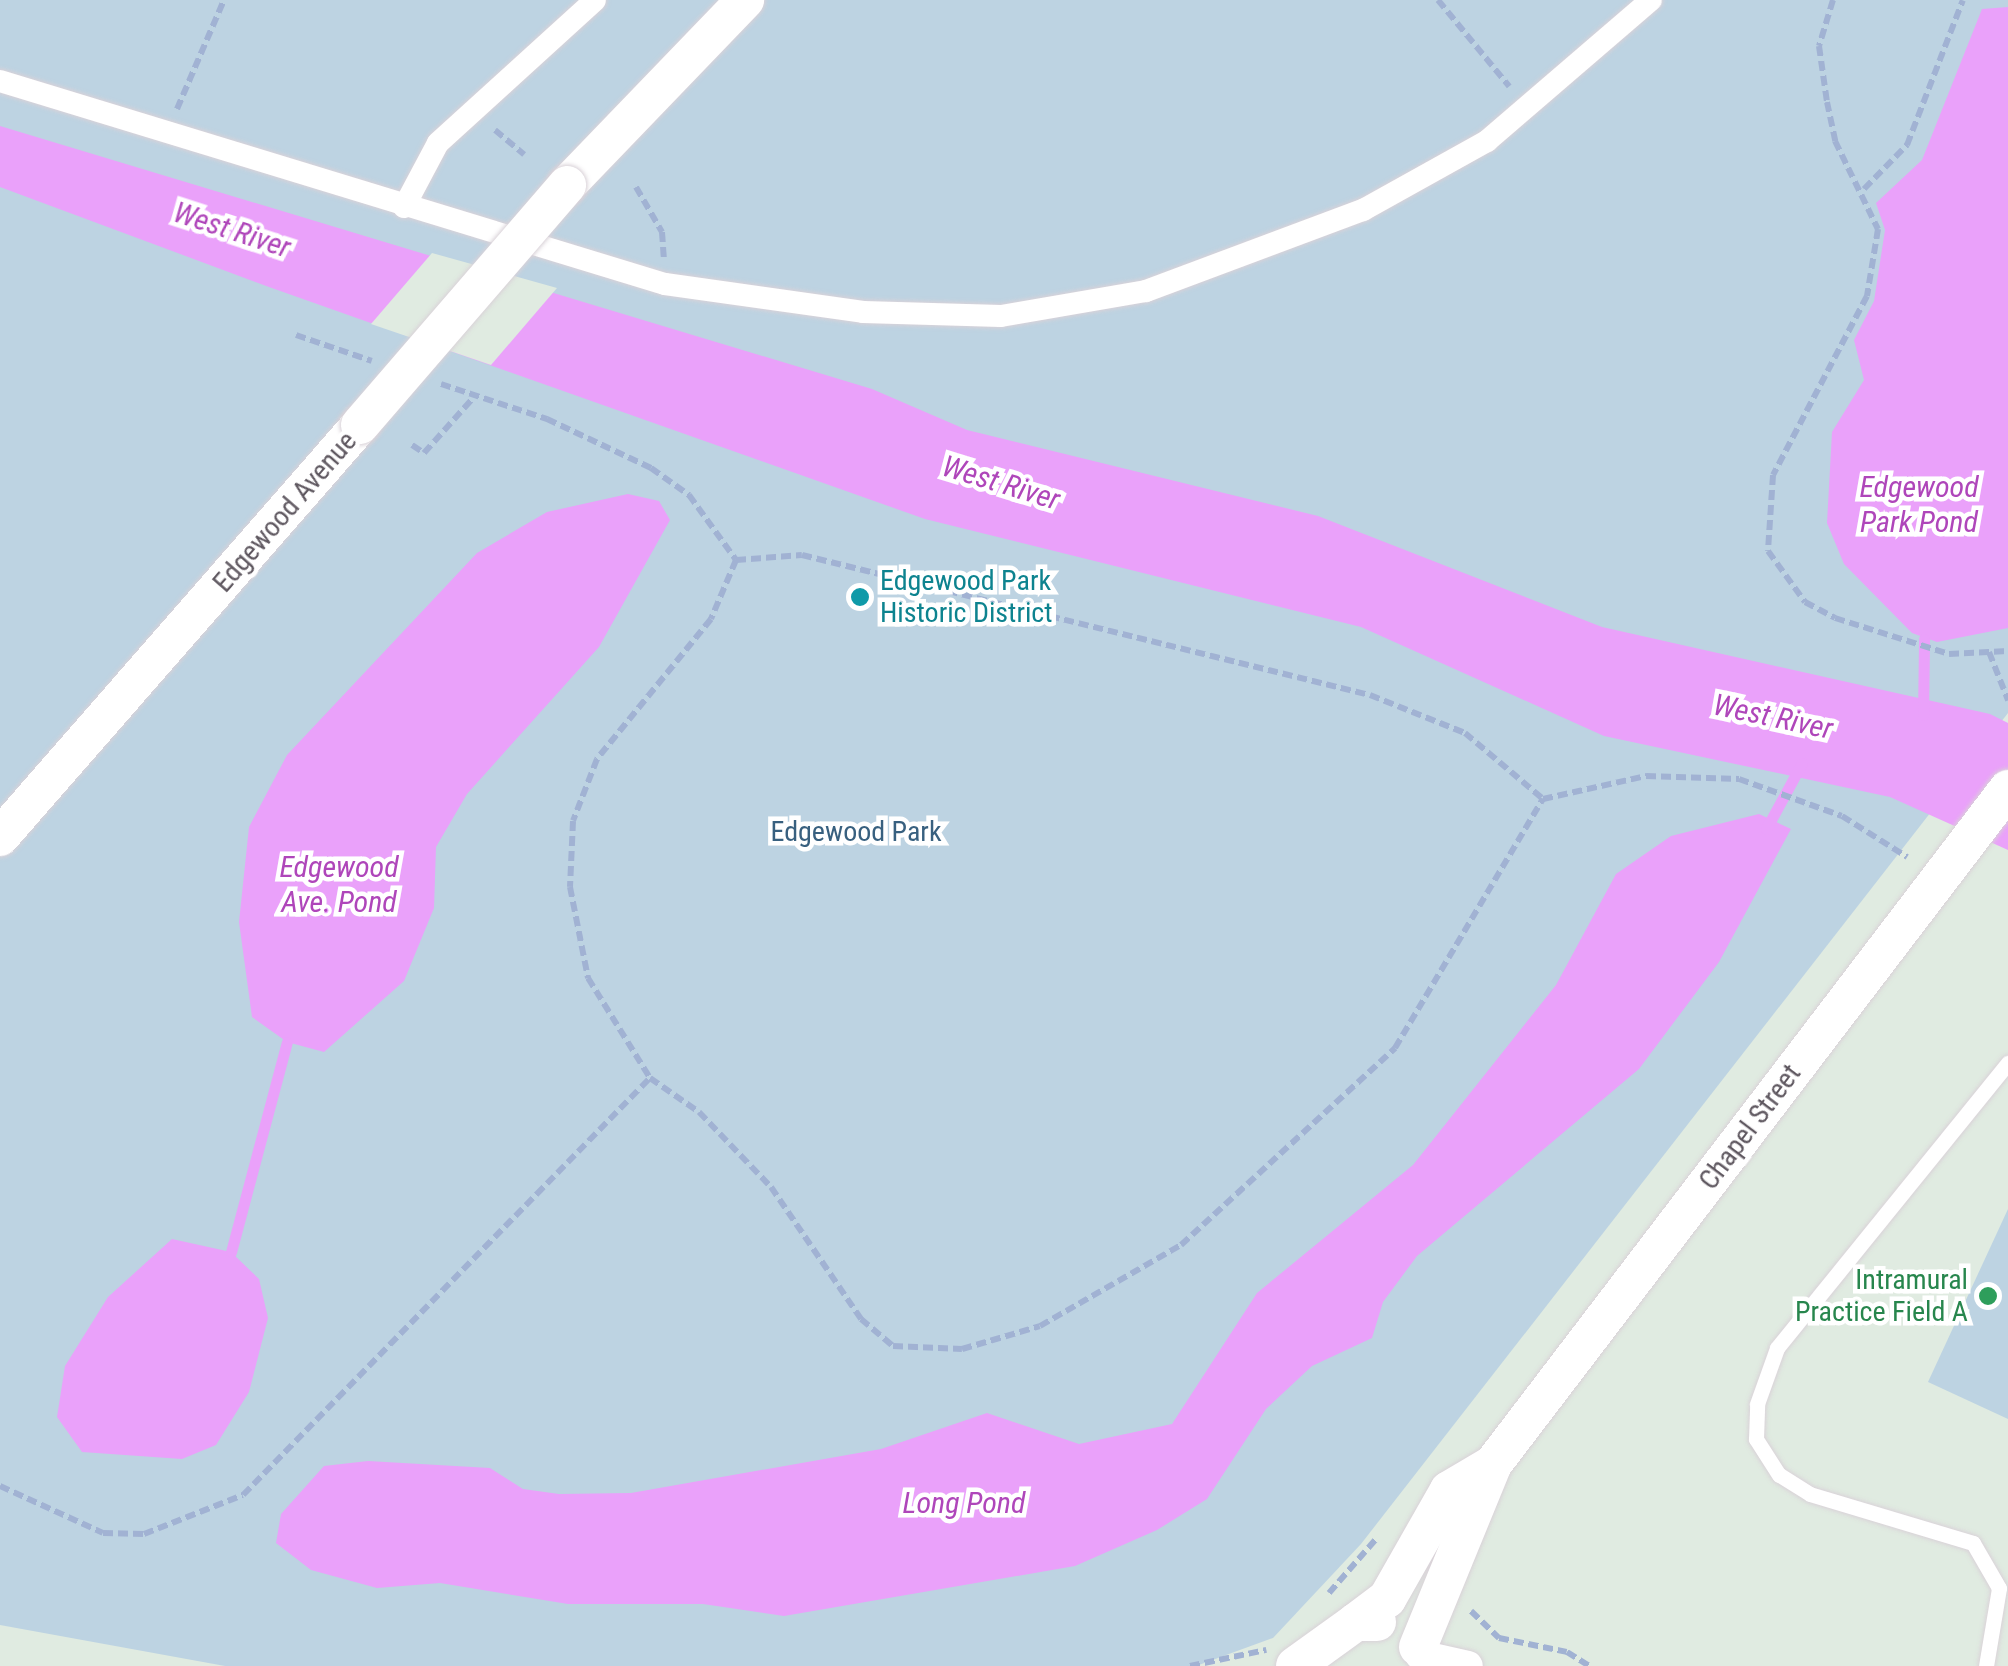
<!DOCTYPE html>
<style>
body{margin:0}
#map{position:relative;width:2008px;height:1666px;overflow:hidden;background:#e0ebe1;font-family:"Roboto Condensed",sans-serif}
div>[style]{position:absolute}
.green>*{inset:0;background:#bdd3e2}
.water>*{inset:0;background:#eaa1fa}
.pier>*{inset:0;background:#e0ebe1}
.stream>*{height:11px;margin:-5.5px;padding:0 5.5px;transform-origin:5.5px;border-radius:5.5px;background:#eaa1fa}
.path>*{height:6px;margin-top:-3px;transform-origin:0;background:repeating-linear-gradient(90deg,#a1b2d3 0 10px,transparent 0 15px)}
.roads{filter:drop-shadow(0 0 2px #d9d2d8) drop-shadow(0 0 2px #d9d2d8)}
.service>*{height:15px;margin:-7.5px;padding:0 7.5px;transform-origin:7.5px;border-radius:7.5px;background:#fff}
.pedestrian>*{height:22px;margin:-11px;padding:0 11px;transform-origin:11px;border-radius:11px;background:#fff}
.minor>*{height:30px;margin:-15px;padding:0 15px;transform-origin:15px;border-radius:15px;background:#fff}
.tertiary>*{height:38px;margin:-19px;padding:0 19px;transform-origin:19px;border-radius:19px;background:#fff}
.bridges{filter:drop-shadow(0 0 2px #d9d2d8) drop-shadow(0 0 2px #d9d2d8)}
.tertiary-bridge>*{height:38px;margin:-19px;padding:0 19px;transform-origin:19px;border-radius:19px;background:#fff}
.dots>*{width:28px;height:28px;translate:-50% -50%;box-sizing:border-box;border:5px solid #fff;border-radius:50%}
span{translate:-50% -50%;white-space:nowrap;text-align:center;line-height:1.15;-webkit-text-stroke:9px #fff;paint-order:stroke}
.street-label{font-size:28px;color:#5f5860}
.culture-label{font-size:28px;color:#0d838f}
.left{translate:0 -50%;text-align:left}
.park-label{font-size:28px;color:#38607f}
.leisure-label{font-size:28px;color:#27864d}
.right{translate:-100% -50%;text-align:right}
.water-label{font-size:30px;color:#af46ba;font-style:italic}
</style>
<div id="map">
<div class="green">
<div style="clip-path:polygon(0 0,2008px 0,2008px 713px,1361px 1544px,1273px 1638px,1196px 1666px,225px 1666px,0 1625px)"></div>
<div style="clip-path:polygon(2008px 1209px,2008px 1419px,1928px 1382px)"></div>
</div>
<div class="water">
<div style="clip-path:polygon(2008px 7px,2008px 628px,1937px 642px,1912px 633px,1844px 564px,1827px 523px,1832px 432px,1864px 380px,1854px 340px,1874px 301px,1885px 230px,1876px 203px,1922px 160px,1982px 9px)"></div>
<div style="clip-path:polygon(0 126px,872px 389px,967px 430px,1318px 516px,1602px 627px,1990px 714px,2008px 723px,2008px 850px,1890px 797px,1604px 736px,1361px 627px,925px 519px,269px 287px,0 187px)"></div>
<div style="clip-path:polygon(628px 494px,659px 501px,670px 520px,599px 647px,467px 794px,436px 847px,434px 908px,404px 981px,324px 1052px,287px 1042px,252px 1017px,239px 922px,249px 827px,287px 755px,477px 553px,547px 512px)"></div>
<div style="clip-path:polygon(1759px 814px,1791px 829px,1719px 962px,1639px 1069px,1417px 1256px,1383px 1302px,1372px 1338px,1312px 1366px,1266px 1409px,1207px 1499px,1157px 1530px,1075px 1566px,784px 1616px,703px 1604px,568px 1604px,440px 1583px,377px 1588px,311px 1570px,276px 1543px,281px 1514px,324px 1466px,368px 1461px,490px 1468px,523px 1489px,559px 1494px,631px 1493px,881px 1449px,987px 1413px,1079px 1444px,1172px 1424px,1257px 1293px,1413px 1165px,1556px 985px,1616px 874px,1671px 836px)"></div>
<div style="clip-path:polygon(172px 1239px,231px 1252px,259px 1279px,268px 1318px,249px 1392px,216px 1445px,182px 1459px,82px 1452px,57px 1417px,65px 1366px,108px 1297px)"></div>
</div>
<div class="pier">
<div style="clip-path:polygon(432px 253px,557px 288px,491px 365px,371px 324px)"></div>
</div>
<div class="stream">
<div style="left:1923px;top:715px;width:76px;rotate:-89.2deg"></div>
<div style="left:1766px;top:829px;width:75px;rotate:-61.4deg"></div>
<div style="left:231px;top:1252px;width:217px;rotate:-75.1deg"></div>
</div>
<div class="path">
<div style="left:1438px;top:0;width:112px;rotate:50.5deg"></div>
<div style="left:1833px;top:0;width:48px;rotate:106.9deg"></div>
<div style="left:1819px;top:46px;width:57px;rotate:81.9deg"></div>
<div style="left:1827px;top:102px;width:40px;rotate:78deg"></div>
<div style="left:1835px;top:141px;width:98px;rotate:64deg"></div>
<div style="left:1878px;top:229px;width:68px;rotate:99.3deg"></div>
<div style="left:1867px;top:296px;width:202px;rotate:117.7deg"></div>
<div style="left:1773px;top:475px;width:76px;rotate:93.8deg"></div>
<div style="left:1768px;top:551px;width:63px;rotate:54deg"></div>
<div style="left:1805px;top:602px;width:34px;rotate:28deg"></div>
<div style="left:1835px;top:618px;width:120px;rotate:17.5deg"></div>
<div style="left:1949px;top:654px;width:59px;rotate:-2.9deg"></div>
<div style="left:177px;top:109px;width:119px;rotate:-66.7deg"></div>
<div style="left:495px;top:130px;width:38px;rotate:40deg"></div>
<div style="left:636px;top:187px;width:52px;rotate:60deg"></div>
<div style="left:662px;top:232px;width:26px;rotate:86deg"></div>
<div style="left:1864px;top:189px;width:62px;rotate:-45.7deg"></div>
<div style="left:1907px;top:145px;width:155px;rotate:-68.9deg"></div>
<div style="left:296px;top:335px;width:80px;rotate:18.9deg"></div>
<div style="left:441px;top:384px;width:112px;rotate:18.3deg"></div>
<div style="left:547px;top:419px;width:115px;rotate:25.2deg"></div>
<div style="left:651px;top:468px;width:47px;rotate:35.4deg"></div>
<div style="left:689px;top:495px;width:80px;rotate:54.1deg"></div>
<div style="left:412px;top:445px;width:14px;rotate:34deg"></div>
<div style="left:424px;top:453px;width:76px;rotate:-48.2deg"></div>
<div style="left:736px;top:560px;width:64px;rotate:113deg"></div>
<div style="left:711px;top:619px;width:181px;rotate:129.2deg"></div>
<div style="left:597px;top:759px;width:66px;rotate:111.2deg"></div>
<div style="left:573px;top:821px;width:66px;rotate:92.6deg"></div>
<div style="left:570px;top:887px;width:93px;rotate:78.8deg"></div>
<div style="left:588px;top:978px;width:118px;rotate:58.2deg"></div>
<div style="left:650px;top:1078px;width:60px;rotate:34.8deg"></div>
<div style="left:699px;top:1112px;width:104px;rotate:46.2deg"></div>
<div style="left:771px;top:1187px;width:160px;rotate:55.7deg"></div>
<div style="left:861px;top:1319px;width:42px;rotate:40.2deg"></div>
<div style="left:893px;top:1346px;width:69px;rotate:2.5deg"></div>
<div style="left:962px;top:1349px;width:81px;rotate:-16.4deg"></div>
<div style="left:1040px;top:1326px;width:163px;rotate:-29.9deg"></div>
<div style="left:1181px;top:1245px;width:291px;rotate:-42.6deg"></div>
<div style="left:1395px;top:1048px;width:290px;rotate:-59.3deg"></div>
<div style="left:1543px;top:799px;width:106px;rotate:-12.6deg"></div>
<div style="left:1646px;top:776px;width:93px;rotate:1.8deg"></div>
<div style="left:1739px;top:779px;width:109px;rotate:19.8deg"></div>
<div style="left:1842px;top:816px;width:77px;rotate:32.2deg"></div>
<div style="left:736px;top:560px;width:66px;rotate:-4.3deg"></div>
<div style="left:802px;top:555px;width:585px;rotate:13.85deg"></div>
<div style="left:1370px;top:695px;width:102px;rotate:21.8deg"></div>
<div style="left:1465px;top:733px;width:102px;rotate:40.2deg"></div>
<div style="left:1989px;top:652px;width:52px;rotate:68.4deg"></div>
<div style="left:0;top:1486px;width:113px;rotate:24.5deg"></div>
<div style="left:103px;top:1533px;width:41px;rotate:1.4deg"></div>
<div style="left:144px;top:1534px;width:106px;rotate:-21.5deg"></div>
<div style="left:243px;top:1495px;width:583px;rotate:-45.7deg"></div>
<div style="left:1329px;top:1593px;width:72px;rotate:-49deg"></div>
<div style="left:1471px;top:1611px;width:39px;rotate:44deg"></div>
<div style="left:1499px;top:1638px;width:69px;rotate:11.6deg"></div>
<div style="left:1567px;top:1652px;width:26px;rotate:32deg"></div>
<div style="left:1190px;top:1666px;width:78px;rotate:-11.9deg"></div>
</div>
<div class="roads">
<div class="service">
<div style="left:1986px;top:1666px;width:79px;rotate:-80.5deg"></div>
<div style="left:1999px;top:1588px;width:52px;rotate:-120deg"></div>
<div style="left:1973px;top:1543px;width:170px;rotate:-163.3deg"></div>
<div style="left:1810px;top:1494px;width:36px;rotate:-148deg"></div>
<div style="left:1779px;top:1475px;width:43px;rotate:-122.6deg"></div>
<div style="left:1756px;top:1439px;width:35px;rotate:-88deg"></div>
<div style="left:1757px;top:1404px;width:59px;rotate:-70.3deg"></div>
<div style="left:1777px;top:1348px;width:367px;rotate:-51deg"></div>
</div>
<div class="pedestrian">
<div style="left:0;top:81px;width:695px;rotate:16.98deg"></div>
<div style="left:665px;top:284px;width:200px;rotate:8deg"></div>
<div style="left:863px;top:312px;width:138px;rotate:1.7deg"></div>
<div style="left:1001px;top:316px;width:147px;rotate:-9.8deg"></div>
<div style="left:1146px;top:291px;width:232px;rotate:-20.5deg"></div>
<div style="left:1363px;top:210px;width:142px;rotate:-29.1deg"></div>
<div style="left:1487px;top:141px;width:216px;rotate:-40.7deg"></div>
<div style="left:404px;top:207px;width:72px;rotate:-62deg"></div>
<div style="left:438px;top:143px;width:212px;rotate:-42.3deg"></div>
</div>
<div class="minor">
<div style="left:1420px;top:1655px;width:49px;rotate:12.9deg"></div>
</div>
<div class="tertiary">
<div style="left:567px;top:185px;width:257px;rotate:-46.1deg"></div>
<div style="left:0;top:837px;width:547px;rotate:-48.85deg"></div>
<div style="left:1356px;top:1622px;width:39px;rotate:-37deg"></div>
<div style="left:1387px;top:1599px;width:125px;rotate:-60.4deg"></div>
<div style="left:1449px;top:1490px;width:51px;rotate:-30.6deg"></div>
<div style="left:1418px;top:1647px;width:198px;rotate:-67.7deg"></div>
<div style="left:1493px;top:1464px;width:849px;rotate:-52.66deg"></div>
<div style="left:1295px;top:1666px;width:75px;rotate:-35.8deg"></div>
<div style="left:1356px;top:1622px;width:21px"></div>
</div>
</div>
<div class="bridges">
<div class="tertiary-bridge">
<div style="left:360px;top:425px;width:317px;rotate:-49.2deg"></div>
</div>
</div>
<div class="dots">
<div style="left:860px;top:597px;background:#0f9aa8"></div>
<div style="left:1988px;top:1296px;background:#2e9e5b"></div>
</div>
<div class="street-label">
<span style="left:285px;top:512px;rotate:-49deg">Edgewood Avenue</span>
<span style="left:1750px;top:1127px;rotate:-53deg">Chapel Street</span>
</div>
<div class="culture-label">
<span class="left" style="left:880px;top:597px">Edgewood Park<br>Historic District</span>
</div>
<div class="park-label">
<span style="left:856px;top:832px">Edgewood Park</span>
</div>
<div class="leisure-label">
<span class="right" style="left:1968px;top:1296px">Intramural<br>Practice Field A</span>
</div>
<div class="water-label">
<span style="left:232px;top:230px;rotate:18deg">West River</span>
<span style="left:1001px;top:483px;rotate:17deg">West River</span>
<span style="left:1919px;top:504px">Edgewood<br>Park Pond</span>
<span style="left:1773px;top:717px;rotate:12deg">West River</span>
<span style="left:339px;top:884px">Edgewood<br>Ave. Pond</span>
<span style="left:964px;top:1503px">Long Pond</span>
</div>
</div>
